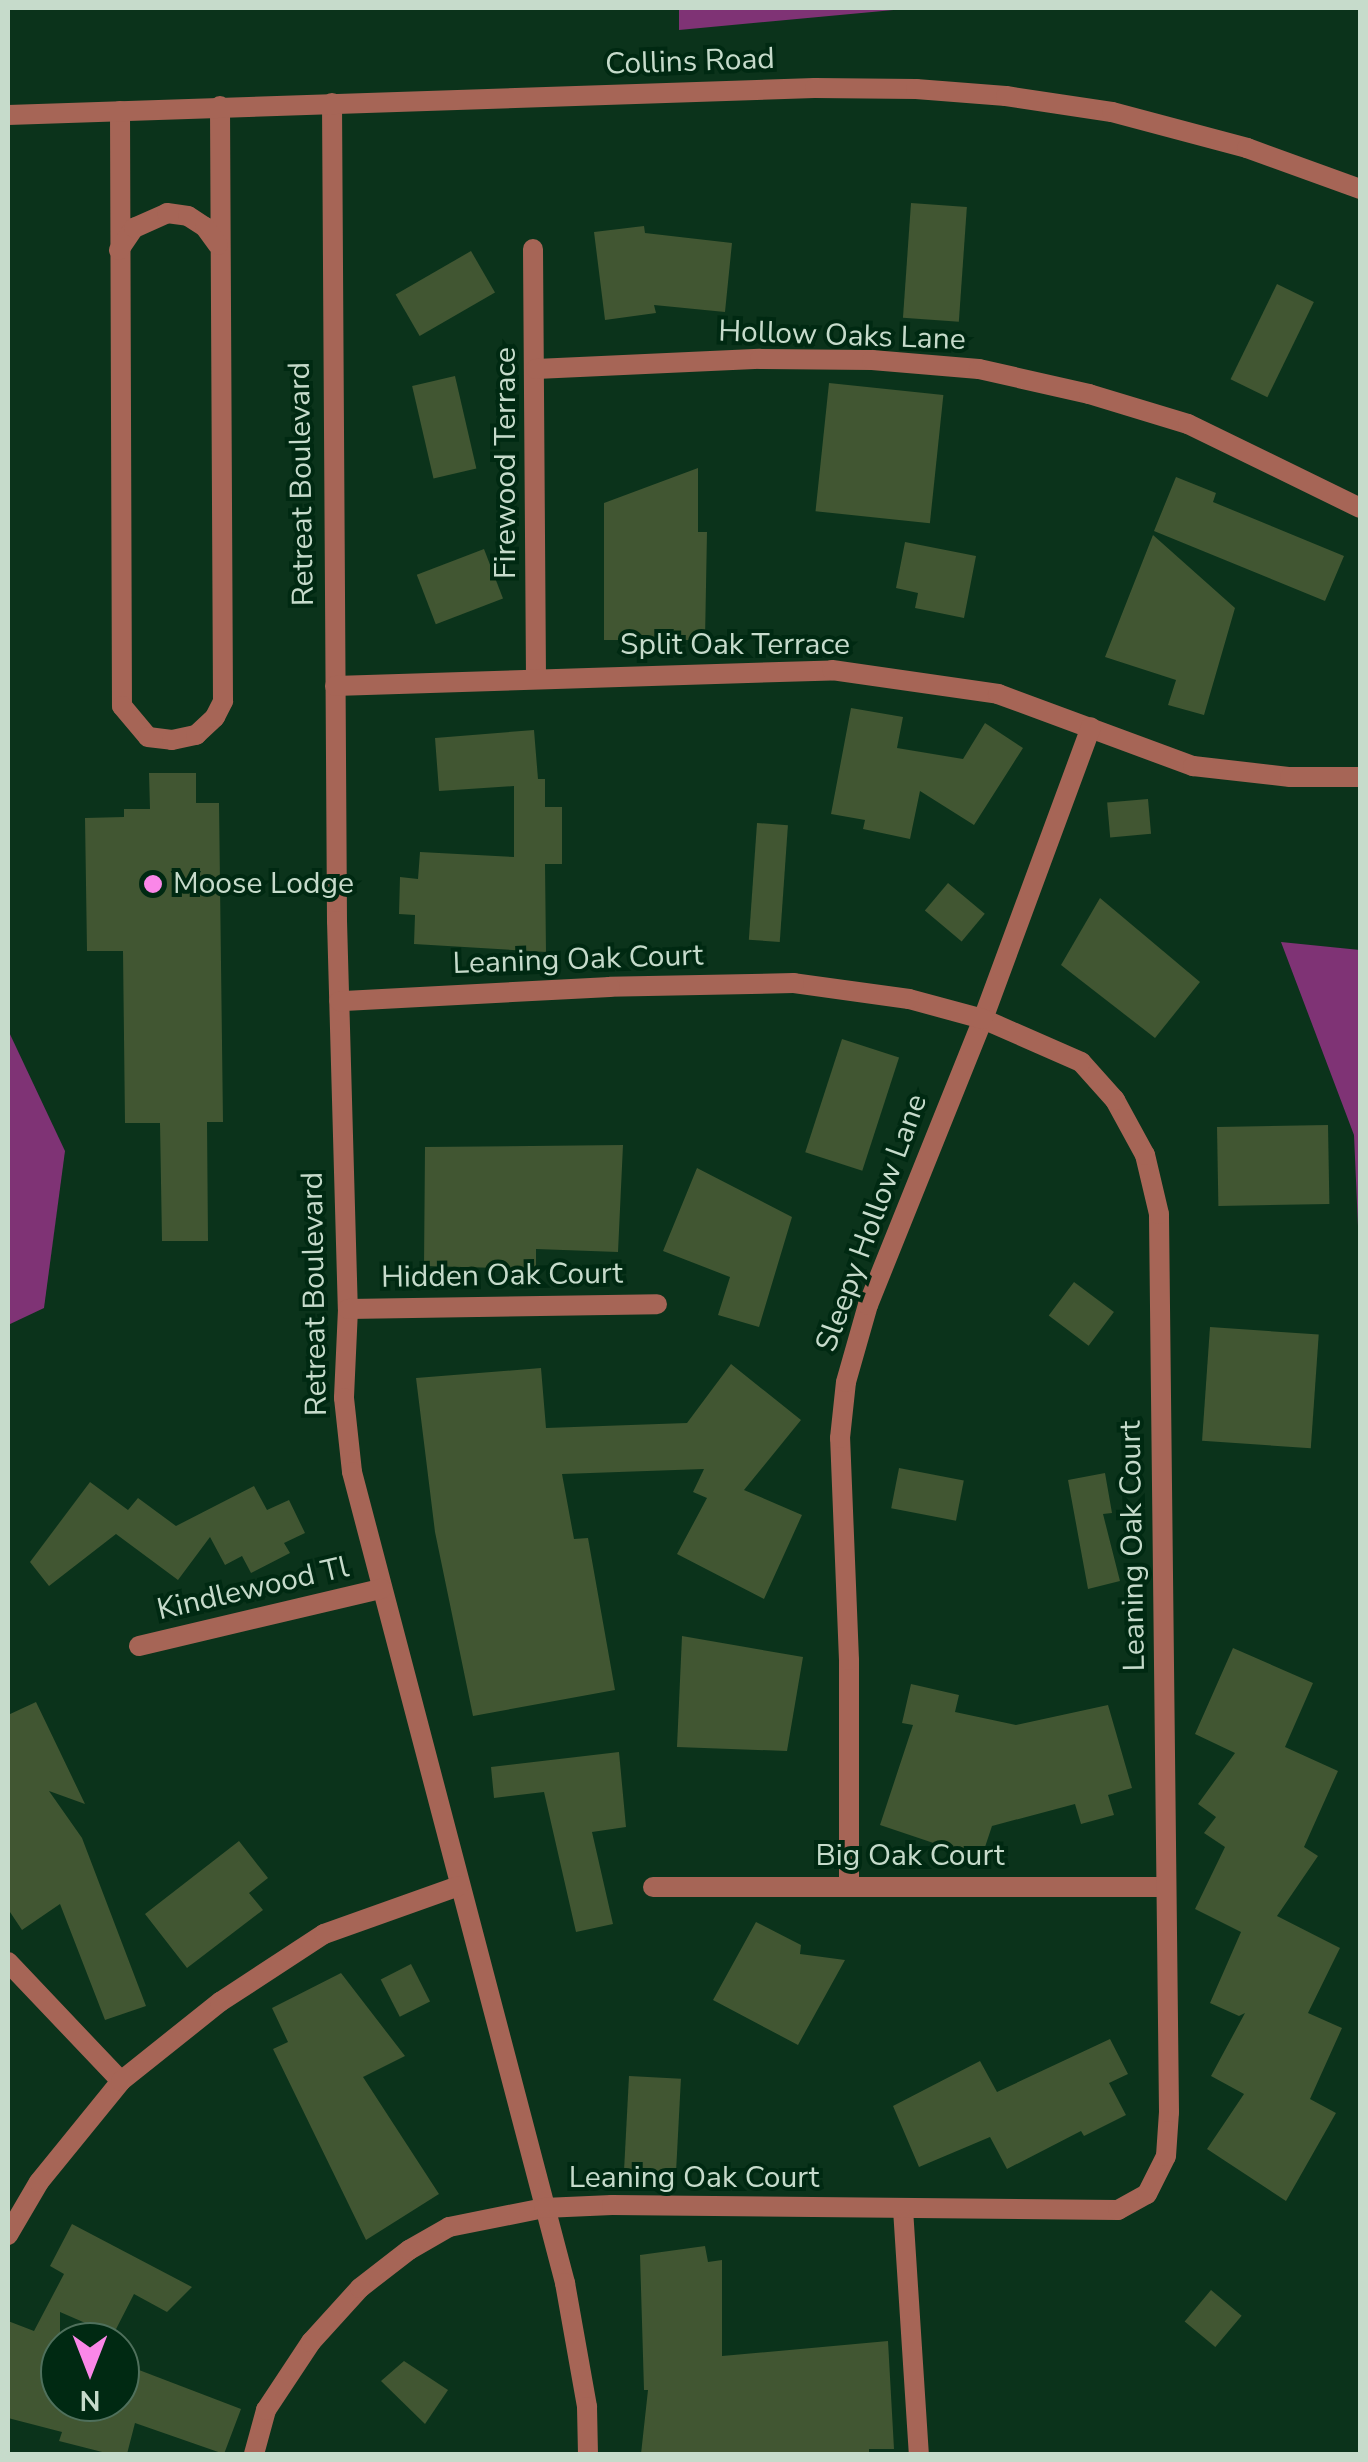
<!DOCTYPE html>
<style>
body{margin:0}
#map{position:relative;width:1368px;height:2462px;overflow:hidden;background:#0b331b;font-family:"Nunito Sans",sans-serif}
div>[style]{position:absolute}
.forest>*{inset:0;background:#7f3375}
.building>*{inset:0;background:#415632;transform-origin:0 0}
.service>*{height:20px;margin:-10px;padding:0 10px;transform-origin:10px;border-radius:10px;background:#a66556}
.minor>*{height:20px;margin:-10px;padding:0 10px;transform-origin:10px;border-radius:10px;background:#a66556}
.tertiary>*{height:20px;margin:-10px;padding:0 10px;transform-origin:10px;border-radius:10px;background:#a66556}
.dots>*{width:28px;height:28px;translate:-50% -50%;box-sizing:border-box;border:5px solid #002912;border-radius:50%}
span{translate:-50% -50%;white-space:nowrap;text-align:center;line-height:1.15;-webkit-text-stroke:8px #002912;paint-order:stroke}
.street-label{font-size:30px;color:#c6dbcb}
.poi-label{font-size:30px;color:#c6dbcb}
.left{translate:0 -50%;text-align:left}
.frame{position:absolute;inset:0;border:10px solid #c6dbcb;pointer-events:none}
.north{position:absolute;left:40px;top:2322px;width:100px;height:100px;box-sizing:border-box;background:#002912;border:2px solid #4f705c;border-radius:50%;rotate:180deg;font-size:28px;font-weight:700;line-height:40px;text-align:center;color:#c6dbcb}
.north::after{content:'';display:block;margin:auto;width:35px;height:45px;background:#fa87e8;clip-path:polygon(50% 0,100% 100%,50% 72%,0 100%)}
</style>
<div id="map">
<div class="forest">
<div style="clip-path:polygon(679px 8px,915px 8px,679px 30px)"></div>
<div style="clip-path:polygon(1281px 942px,1360px 950px,1360px 1272px,1354px 1135px)"></div>
<div style="clip-path:polygon(8px 1030px,65px 1151px,44px 1308px,8px 1325px)"></div>
</div>
<div class="building">
<div style="left:911px;top:203px;width:56px;height:115px;rotate:4deg"></div>
<div style="clip-path:polygon(644px 226px,645px 233px,732px 243px,725px 312px,654px 305px,656px 313px,605px 320px,594px 232px)"></div>
<div style="left:471px;top:251px;width:48px;height:87px;rotate:60deg"></div>
<div style="left:1277px;top:284px;width:41px;height:106px;rotate:26deg"></div>
<div style="left:455px;top:376px;width:95px;height:44px;rotate:77deg"></div>
<div style="left:829px;top:383px;width:115px;height:129px;rotate:6deg"></div>
<div style="clip-path:polygon(698px 468px,698px 532px,707px 532px,705px 640px,604px 640px,604px 503px)"></div>
<div style="clip-path:polygon(1176px 477px,1216px 493px,1213px 502px,1344px 556px,1325px 601px,1154px 531px)"></div>
<div style="clip-path:polygon(1153px 535px,1235px 608px,1204px 715px,1168px 705px,1176px 680px,1105px 657px)"></div>
<div style="clip-path:polygon(905px 542px,976px 556px,964px 618px,915px 608px,918px 593px,896px 588px)"></div>
<div style="left:484px;top:549px;width:53px;height:72px;rotate:69deg"></div>
<div style="clip-path:polygon(851px 708px,903px 717px,897px 748px,963px 759px,985px 723px,1023px 748px,974px 825px,920px 791px,910px 839px,863px 829px,865px 820px,831px 814px)"></div>
<div style="clip-path:polygon(534px 730px,538px 779px,545px 779px,545px 807px,562px 807px,562px 864px,545px 864px,546px 952px,414px 944px,415px 915px,399px 914px,400px 877px,418px 879px,420px 852px,514px 857px,514px 786px,439px 791px,435px 738px)"></div>
<div style="clip-path:polygon(149px 773px,196px 773px,196px 803px,219px 803px,223px 1122px,207px 1122px,208px 1241px,162px 1241px,160px 1123px,125px 1123px,123px 951px,87px 951px,85px 818px,124px 817px,124px 809px,150px 809px)"></div>
<div style="left:1148px;top:799px;width:35px;height:41px;rotate:85deg"></div>
<div style="left:757px;top:823px;width:31px;height:117px;rotate:4deg"></div>
<div style="left:948px;top:883px;width:48px;height:36px;rotate:40deg"></div>
<div style="clip-path:polygon(1100px 898px,1200px 982px,1155px 1038px,1061px 965px)"></div>
<div style="left:842px;top:1039px;width:60px;height:119px;rotate:18deg"></div>
<div style="left:1328px;top:1125px;width:79px;height:111px;rotate:89deg"></div>
<div style="clip-path:polygon(623px 1145px,618px 1252px,536px 1249px,536px 1269px,424px 1266px,425px 1147px)"></div>
<div style="clip-path:polygon(697px 1168px,792px 1217px,759px 1327px,718px 1315px,730px 1277px,663px 1251px)"></div>
<div style="left:1074px;top:1282px;width:50px;height:42px;rotate:37deg"></div>
<div style="left:1210px;top:1327px;width:109px;height:114px;rotate:4deg"></div>
<div style="clip-path:polygon(731px 1364px,801px 1420px,744px 1490px,802px 1515px,764px 1599px,677px 1554px,707px 1498px,693px 1492px,704px 1469px,562px 1474px,574px 1539px,588px 1538px,615px 1690px,473px 1716px,435px 1532px,416px 1378px,541px 1368px,546px 1428px,687px 1423px)"></div>
<div style="left:899px;top:1468px;width:66px;height:41px;rotate:11deg"></div>
<div style="clip-path:polygon(1105px 1473px,1112px 1513px,1103px 1514px,1120px 1581px,1088px 1589px,1068px 1480px)"></div>
<div style="clip-path:polygon(90px 1482px,128px 1510px,138px 1498px,176px 1526px,254px 1486px,267px 1510px,289px 1500px,305px 1533px,284px 1543px,290px 1553px,251px 1573px,242px 1556px,225px 1565px,210px 1537px,178px 1580px,116px 1534px,49px 1586px,30px 1562px)"></div>
<div style="clip-path:polygon(682px 1636px,803px 1657px,787px 1751px,677px 1747px)"></div>
<div style="clip-path:polygon(1233px 1648px,1313px 1683px,1285px 1747px,1338px 1771px,1304px 1847px,1318px 1856px,1277px 1916px,1340px 1948px,1308px 2013px,1342px 2028px,1310px 2099px,1336px 2113px,1286px 2201px,1207px 2149px,1244px 2094px,1211px 2076px,1245px 2013px,1239px 2016px,1210px 2003px,1241px 1932px,1195px 1909px,1225px 1847px,1204px 1833px,1216px 1817px,1198px 1804px,1235px 1753px,1195px 1734px)"></div>
<div style="clip-path:polygon(911px 1684px,959px 1695px,955px 1712px,1016px 1725px,1108px 1705px,1132px 1788px,1108px 1795px,1114px 1815px,1081px 1824px,1075px 1804px,992px 1826px,981px 1859px,880px 1825px,913px 1725px,902px 1723px)"></div>
<div style="clip-path:polygon(36px 1702px,85px 1804px,49px 1791px,82px 1838px,146px 2006px,105px 2020px,60px 1904px,22px 1930px,8px 1909px,8px 1715px)"></div>
<div style="clip-path:polygon(619px 1752px,626px 1827px,592px 1832px,613px 1924px,576px 1932px,544px 1792px,494px 1798px,491px 1767px)"></div>
<div style="clip-path:polygon(239px 1841px,268px 1878px,249px 1893px,263px 1910px,187px 1968px,145px 1914px)"></div>
<div style="clip-path:polygon(756px 1922px,801px 1945px,800px 1954px,845px 1960px,798px 2045px,713px 2000px)"></div>
<div style="left:411px;top:1964px;width:42px;height:34px;rotate:63deg"></div>
<div style="clip-path:polygon(341px 1973px,405px 2056px,363px 2077px,439px 2194px,366px 2240px,273px 2049px,288px 2042px,272px 2008px)"></div>
<div style="clip-path:polygon(1110px 2039px,1128px 2074px,1109px 2083px,1126px 2115px,1084px 2136px,1081px 2131px,1007px 2169px,990px 2137px,919px 2167px,893px 2106px,980px 2061px,997px 2092px)"></div>
<div style="left:629px;top:2076px;width:52px;height:98px;rotate:3deg"></div>
<div style="clip-path:polygon(72px 2224px,192px 2287px,167px 2312px,134px 2294px,113px 2335px,60px 2312px,60px 2402px,127px 2402px,139px 2370px,241px 2409px,224px 2454px,135px 2423px,127px 2454px,110px 2454px,59px 2441px,62px 2432px,8px 2418px,8px 2321px,34px 2331px,64px 2274px,50px 2266px)"></div>
<div style="clip-path:polygon(705px 2246px,708px 2262px,722px 2260px,722px 2356px,888px 2341px,894px 2449px,869px 2449px,869px 2454px,641px 2454px,648px 2390px,644px 2390px,640px 2255px)"></div>
<div style="left:1211px;top:2290px;width:40px;height:41px;rotate:40deg"></div>
<div style="clip-path:polygon(404px 2361px,448px 2390px,425px 2424px,381px 2381px)"></div>
</div>
<div class="service">
<div style="left:120px;top:111px;width:595px;rotate:89.81deg"></div>
<div style="left:122px;top:706px;width:40px;rotate:50deg"></div>
<div style="left:148px;top:737px;width:24px;rotate:7deg"></div>
<div style="left:172px;top:740px;width:25px;rotate:-12deg"></div>
<div style="left:196px;top:735px;width:26px;rotate:-43deg"></div>
<div style="left:215px;top:717px;width:18px;rotate:-63deg"></div>
<div style="left:223px;top:701px;width:595px;rotate:-90.29deg"></div>
<div style="left:119px;top:250px;width:27px;rotate:-56deg"></div>
<div style="left:134px;top:228px;width:36px;rotate:-24deg"></div>
<div style="left:167px;top:213px;width:21px;rotate:8deg"></div>
<div style="left:188px;top:216px;width:20px;rotate:33deg"></div>
<div style="left:205px;top:227px;width:22px;rotate:54deg"></div>
</div>
<div class="minor">
<div style="left:332px;top:103px;width:818px;rotate:89.65deg"></div>
<div style="left:337px;top:921px;width:388px;rotate:88.4deg"></div>
<div style="left:348px;top:1309px;width:89px;rotate:92.6deg"></div>
<div style="left:344px;top:1398px;width:74px;rotate:83.8deg"></div>
<div style="left:352px;top:1472px;width:839px;rotate:75.28deg"></div>
<div style="left:565px;top:2283px;width:126px;rotate:79.9deg"></div>
<div style="left:587px;top:2407px;width:47px;rotate:88.8deg"></div>
<div style="left:533px;top:249px;width:429px;rotate:89.6deg"></div>
<div style="left:536px;top:369px;width:224px;rotate:-2.6deg"></div>
<div style="left:760px;top:359px;width:112px;rotate:0.5deg"></div>
<div style="left:872px;top:360px;width:107px;rotate:4.8deg"></div>
<div style="left:979px;top:369px;width:113px;rotate:12.8deg"></div>
<div style="left:1089px;top:394px;width:103px;rotate:16.9deg"></div>
<div style="left:1188px;top:424px;width:191px;rotate:26deg"></div>
<div style="left:335px;top:686px;width:497px;rotate:-1.8deg"></div>
<div style="left:832px;top:670px;width:168px;rotate:8.2deg"></div>
<div style="left:998px;top:694px;width:208px;rotate:20.3deg"></div>
<div style="left:1193px;top:766px;width:98px;rotate:6.5deg"></div>
<div style="left:1290px;top:777px;width:70px"></div>
<div style="left:348px;top:1309px;width:309px;rotate:-0.9deg"></div>
<div style="left:139px;top:1646px;width:249px;rotate:-13.3deg"></div>
<div style="left:849px;top:1885px;width:225px;rotate:-90deg"></div>
<div style="left:849px;top:1660px;width:222px;rotate:-92.3deg"></div>
<div style="left:840px;top:1438px;width:56px;rotate:-83.9deg"></div>
<div style="left:846px;top:1382px;width:80px;rotate:-74.1deg"></div>
<div style="left:868px;top:1305px;width:308px;rotate:-68.1deg"></div>
<div style="left:983px;top:1019px;width:311px;rotate:-69.7deg"></div>
<div style="left:653px;top:1887px;width:513px"></div>
<div style="left:8px;top:1962px;width:164px;rotate:46.5deg"></div>
<div style="left:903px;top:2209px;width:246px;rotate:86.3deg"></div>
<div style="left:8px;top:2235px;width:61px;rotate:-59.7deg"></div>
<div style="left:39px;top:2182px;width:130px;rotate:-50.9deg"></div>
<div style="left:121px;top:2081px;width:127px;rotate:-38.6deg"></div>
<div style="left:220px;top:2002px;width:124px;rotate:-33.2deg"></div>
<div style="left:324px;top:1934px;width:143px;rotate:-19.6deg"></div>
<div style="left:254px;top:2454px;width:46px;rotate:-74.7deg"></div>
<div style="left:266px;top:2410px;width:82px;rotate:-56.5deg"></div>
<div style="left:311px;top:2342px;width:73px;rotate:-47.8deg"></div>
<div style="left:360px;top:2288px;width:62px;rotate:-37.8deg"></div>
<div style="left:409px;top:2250px;width:46px;rotate:-29.9deg"></div>
<div style="left:449px;top:2227px;width:97px;rotate:-11.3deg"></div>
<div style="left:544px;top:2208px;width:68px;rotate:-2.5deg"></div>
<div style="left:612px;top:2205px;width:506px;rotate:0.57deg"></div>
<div style="left:1118px;top:2210px;width:33px;rotate:-29deg"></div>
<div style="left:1147px;top:2194px;width:42px;rotate:-63.4deg"></div>
<div style="left:1166px;top:2156px;width:44px;rotate:-86.1deg"></div>
<div style="left:1169px;top:2112px;width:898px;rotate:-90.64deg"></div>
<div style="left:1159px;top:1214px;width:61px;rotate:-103.3deg"></div>
<div style="left:1145px;top:1155px;width:63px;rotate:-118.6deg"></div>
<div style="left:1115px;top:1100px;width:51px;rotate:-131.8deg"></div>
<div style="left:1081px;top:1062px;width:107px;rotate:-156.3deg"></div>
<div style="left:983px;top:1019px;width:77px;rotate:-164.9deg"></div>
<div style="left:909px;top:999px;width:116px;rotate:-172.1deg"></div>
<div style="left:794px;top:983px;width:184px;rotate:178.8deg"></div>
<div style="left:610px;top:987px;width:271px;rotate:177deg"></div>
</div>
<div class="tertiary">
<div style="left:8px;top:115px;width:807px;rotate:-1.92deg"></div>
<div style="left:815px;top:88px;width:101px;rotate:0.6deg"></div>
<div style="left:916px;top:89px;width:90px;rotate:4.4deg"></div>
<div style="left:1006px;top:96px;width:107px;rotate:8.6deg"></div>
<div style="left:1112px;top:112px;width:140px;rotate:14.9deg"></div>
<div style="left:1247px;top:148px;width:120px;rotate:19.9deg"></div>
</div>
<div class="dots">
<div style="left:153px;top:884px;background:#fa87e8"></div>
</div>
<div class="street-label">
<span style="left:690px;top:62px;rotate:-2deg">Collins Road</span>
<span style="left:842px;top:336px;rotate:2deg">Hollow Oaks Lane</span>
<span style="left:506px;top:463px;rotate:-90deg">Firewood Terrace</span>
<span style="left:302px;top:484px;rotate:-91deg">Retreat Boulevard</span>
<span style="left:735px;top:645px">Split Oak Terrace</span>
<span style="left:578px;top:960px;rotate:-2deg">Leaning Oak Court</span>
<span style="left:872px;top:1223px;rotate:-70deg">Sleepy Hollow Lane</span>
<span style="left:502px;top:1276px;rotate:-1deg">Hidden Oak Court</span>
<span style="left:315px;top:1294px;rotate:-91deg">Retreat Boulevard</span>
<span style="left:1133px;top:1546px;rotate:-91deg">Leaning Oak Court</span>
<span style="left:253px;top:1589px;rotate:-13deg">Kindlewood Tl</span>
<span style="left:910px;top:1856px">Big Oak Court</span>
<span style="left:694px;top:2178px">Leaning Oak Court</span>
</div>
<div class="poi-label">
<span class="left" style="left:173px;top:884px">Moose Lodge</span>
</div>
<div class="frame"></div>
<div class="north">N</div>
</div>
